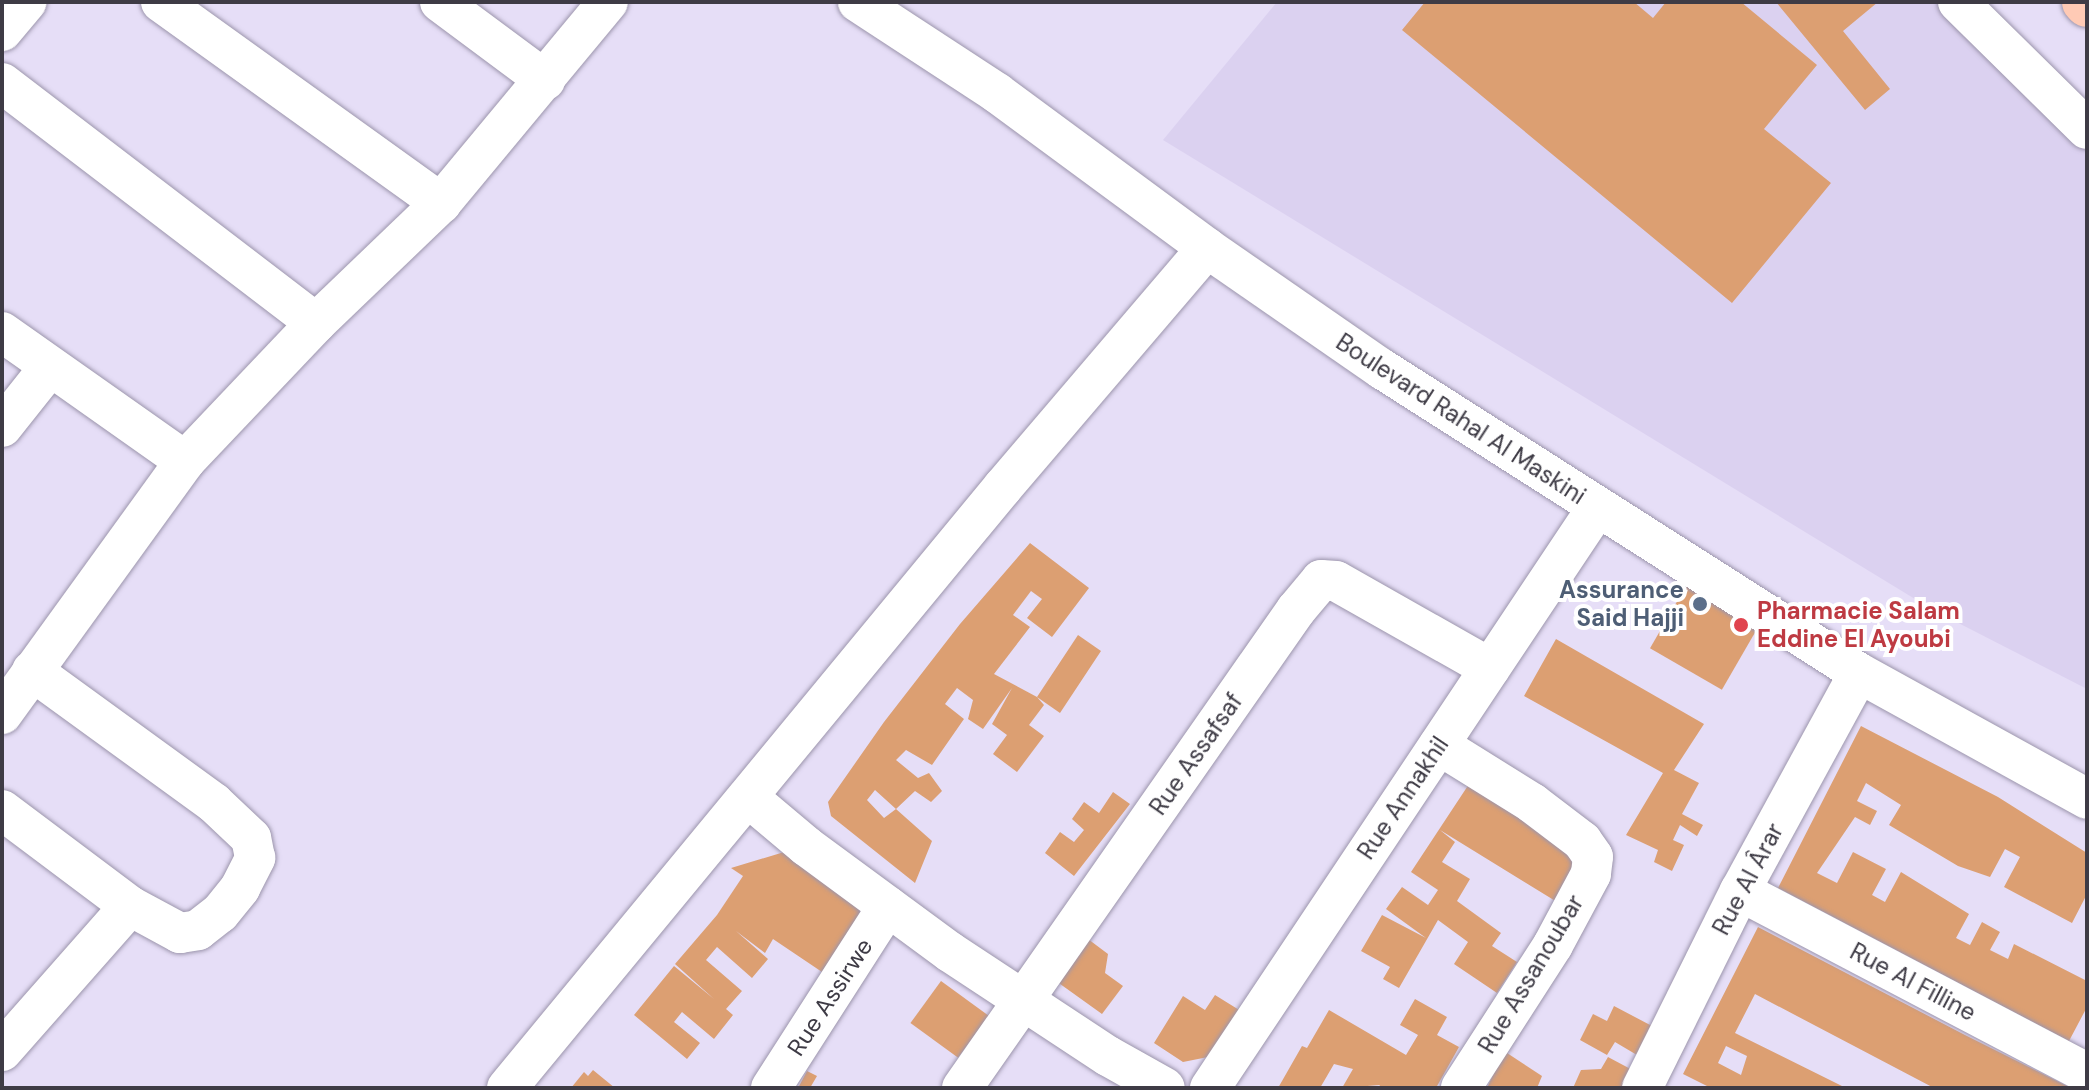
<!DOCTYPE html>
<meta charset="utf-8">
<style>
body{margin:0}
#map{position:relative;width:2089px;height:1090px;overflow:hidden;background:#e6def7;font-family:"DM Sans",sans-serif}
div>[style]{position:absolute}
.built>*{inset:0;background:#dbd1f0}
.building>*{inset:0;background:#dc9f72;transform-origin:0 0}
.roads{filter:drop-shadow(0 0 2px #9c95ac) drop-shadow(0 0 2px #9c95ac)}
.minor>*{height:40px;margin:-20px;padding:0 20px;transform-origin:20px;border-radius:20px;background:#fff}
.major>*{height:44px;margin:-22px;padding:0 22px;transform-origin:22px;border-radius:22px;background:#ffcab5}
.dots>*{width:22px;height:22px;translate:-50% -50%;box-sizing:border-box;border:4px solid #fff;border-radius:50%}
span{translate:-50% -50%;white-space:nowrap;text-align:center;line-height:1.15;-webkit-text-stroke:8px #fff;paint-order:stroke}
.street-label{font-size:24px;color:#3e3b45}
.service-label{font-size:24px;color:#4e5e75;font-weight:700}
.right{translate:-100% -50%;text-align:right}
.health-label{font-size:24px;color:#be3a42;font-weight:700}
.left{translate:0 -50%;text-align:left}
.frame{position:absolute;inset:0;border:4px solid #3e3b45;pointer-events:none}
</style>
<div id="map">
<div class="built">
<div style="clip-path:polygon(1277px 2px,1950px 2px,2087px 136px,2087px 689px,1933px 610px,1163px 140px)"></div>
</div>
<div class="building">
<div style="clip-path:polygon(1425px 2px,1634px 2px,1653px 18px,1666px 2px,1741px 2px,1817px 65px,1764px 129px,1831px 183px,1732px 303px,1402px 30px)"></div>
<div style="clip-path:polygon(1776px 2px,1878px 2px,1843px 31px,1890px 89px,1865px 110px)"></div>
<div style="clip-path:polygon(1030px 543px,1089px 588px,1052px 637px,1027px 618px,1042px 599px,1031px 591px,1013px 615px,1030px 627px,994px 674px,1037px 697px,1078px 635px,1101px 651px,1060px 713px,1037px 697px,1044px 705px,1029px 725px,1044px 736px,1017px 772px,993px 754px,1007px 735px,992px 724px,1012px 688px,983px 729px,968px 719px,973px 700px,957px 688px,945px 704px,964px 719px,932px 765px,906px 750px,896px 760px,918px 778px,929px 773px,942px 791px,931px 802px,915px 791px,896px 809px,875px 790px,867px 800px,884px 818px,896px 809px,932px 841px,915px 883px,831px 816px,828px 802px,884px 722px,960px 624px)"></div>
<div style="left:1686px;top:586px;width:83px;height:72px;rotate:30deg"></div>
<div style="clip-path:polygon(1556px 639px,1704px 724px,1674px 770px,1699px 783px,1682px 814px,1703px 825px,1697px 836px,1680px 825px,1673px 840px,1684px 845px,1672px 871px,1654px 862px,1658px 850px,1626px 835px,1663px 773px,1524px 696px)"></div>
<div style="clip-path:polygon(1861px 726px,1998px 797px,2087px 853px,2087px 894px,2072px 923px,2004px 887px,2020px 857px,2005px 849px,1990px 877px,1958px 866px,1889px 825px,1901px 805px,1866px 783px,1857px 801px,1877px 811px,1870px 825px,1855px 817px,1817px 873px,1837px 883px,1853px 852px,1886px 869px,1872px 895px,1885px 902px,1901px 872px,1969px 914px,1956px 938px,1970px 945px,1982px 922px,2000px 932px,1990px 950px,2008px 959px,2014px 944px,2087px 981px,2087px 1007px,2069px 1041px,1778px 888px)"></div>
<div style="clip-path:polygon(1471px 781px,1584px 855px,1557px 902px,1440px 830px,1455px 842px,1442px 862px,1470px 879px,1457px 901px,1501px 933px,1492px 946px,1517px 962px,1497px 993px,1454px 964px,1468px 942px,1438px 920px,1399px 988px,1383px 979px,1390px 967px,1361px 951px,1382px 915px,1426px 938px,1386px 909px,1402px 887px,1428px 905px,1438px 890px,1411px 872px)"></div>
<div style="clip-path:polygon(1113px 792px,1130px 804px,1074px 876px,1045px 853px,1060px 832px,1074px 842px,1084px 830px,1072px 819px,1084px 802px,1099px 813px)"></div>
<div style="clip-path:polygon(794px 849px,870px 901px,825px 974px,773px 939px,765px 953px,736px 931px,768px 959px,752px 978px,717px 947px,706px 960px,742px 991px,726px 1009px,733px 1015px,714px 1039px,682px 1012px,674px 1022px,700px 1043px,687px 1059px,634px 1015px,674px 966px,714px 999px,675px 964px,717px 915px,743px 876px,731px 868px)"></div>
<div style="clip-path:polygon(evenodd,1758px 927px,1965px 1035px,2071px 1088px,1934px 1088px,1755px 994px,1735px 1033px,1846px 1088px,1711px 1088px,1683px 1074px,1758px 927px,1726px 1046px,1747px 1056px,1741px 1075px,1718px 1063px,1726px 1046px)"></div>
<div style="clip-path:polygon(1080px 933px,1108px 954px,1105px 973px,1123px 986px,1102px 1014px,1049px 976px)"></div>
<div style="left:941px;top:981px;width:59px;height:52px;rotate:36deg"></div>
<div style="clip-path:polygon(1215px 995px,1244px 1013px,1218px 1055px,1183px 1062px,1154px 1043px,1183px 996px,1205px 1010px)"></div>
<div style="clip-path:polygon(1415px 999px,1447px 1017px,1437px 1035px,1459px 1047px,1436px 1088px,1378px 1088px,1380px 1085px,1342px 1088px,1353px 1069px,1334px 1064px,1320px 1088px,1278px 1088px,1302px 1046px,1307px 1048px,1329px 1010px,1406px 1055px,1418px 1035px,1400px 1025px)"></div>
<div style="clip-path:polygon(1614px 1006px,1652px 1026px,1642px 1058px,1615px 1042px,1607px 1055px,1580px 1040px,1593px 1014px,1607px 1021px)"></div>
<div style="clip-path:polygon(1504px 1051px,1542px 1076px,1537px 1088px,1487px 1088px)"></div>
<div style="clip-path:polygon(1608px 1057px,1638px 1073px,1628px 1088px,1573px 1088px,1581px 1070px,1601px 1069px)"></div>
<div style="clip-path:polygon(593px 1070px,615px 1088px,571px 1088px,584px 1072px,588px 1076px)"></div>
<div style="clip-path:polygon(807px 1071px,817px 1076px,810px 1088px,798px 1088px)"></div>
</div>
<div class="roads">
<div class="minor">
<div style="left:161px;top:2px;width:345px;rotate:35.7deg"></div>
<div style="left:440px;top:2px;width:131px;rotate:36.6deg"></div>
<div style="left:858px;top:2px;width:166px;rotate:33.2deg"></div>
<div style="left:997px;top:93px;width:261px;rotate:36.4deg"></div>
<div style="left:1207px;top:248px;width:213px;rotate:34.7deg"></div>
<div style="left:1382px;top:369px;width:566px;rotate:32.51deg"></div>
<div style="left:1859px;top:673px;width:260px;rotate:28.9deg"></div>
<div style="left:1958px;top:2px;width:181px;rotate:44.6deg"></div>
<div style="left:2px;top:31px;width:38px;rotate:-50deg"></div>
<div style="left:2px;top:83px;width:395px;rotate:37.4deg"></div>
<div style="left:2px;top:332px;width:224px;rotate:35.2deg"></div>
<div style="left:2px;top:427px;width:75px;rotate:-51.5deg"></div>
<div style="left:2px;top:714px;width:312px;rotate:-54.1deg"></div>
<div style="left:185px;top:461px;width:190px;rotate:-46.5deg"></div>
<div style="left:316px;top:323px;width:173px;rotate:-43.8deg"></div>
<div style="left:441px;top:203px;width:261px;rotate:-50.3deg"></div>
<div style="left:1439px;top:745px;width:110px;rotate:31.9deg"></div>
<div style="left:1532px;top:803px;width:63px;rotate:37.2deg"></div>
<div style="left:1582px;top:841px;width:19px;rotate:55deg"></div>
<div style="left:1593px;top:857px;width:17px;rotate:97deg"></div>
<div style="left:1591px;top:874px;width:81px;rotate:118.2deg"></div>
<div style="left:1553px;top:945px;width:170px;rotate:122.8deg"></div>
<div style="left:749px;top:798px;width:75px;rotate:40.1deg"></div>
<div style="left:806px;top:846px;width:179px;rotate:36.4deg"></div>
<div style="left:950px;top:952px;width:189px;rotate:33.4deg"></div>
<div style="left:1108px;top:1056px;width:65px;rotate:29.3deg"></div>
<div style="left:2px;top:810px;width:160px;rotate:36.9deg"></div>
<div style="left:130px;top:906px;width:57px;rotate:28.4deg"></div>
<div style="left:180px;top:933px;width:18px;rotate:-9deg"></div>
<div style="left:198px;top:930px;width:28px;rotate:-38deg"></div>
<div style="left:220px;top:913px;width:32px;rotate:-51deg"></div>
<div style="left:240px;top:888px;width:34px;rotate:-63deg"></div>
<div style="left:255px;top:858px;width:20px;rotate:-101deg"></div>
<div style="left:251px;top:838px;width:51px;rotate:-136.6deg"></div>
<div style="left:214px;top:803px;width:225px;rotate:-144deg"></div>
<div style="left:1740px;top:891px;width:392px;rotate:27.7deg"></div>
<div style="left:2px;top:1051px;width:193px;rotate:-48.6deg"></div>
<div style="left:507px;top:1088px;width:779px;rotate:-50.47deg"></div>
<div style="left:1003px;top:487px;width:314px;rotate:-49.5deg"></div>
<div style="left:771px;top:1088px;width:216px;rotate:-57.3deg"></div>
<div style="left:962px;top:1088px;width:583px;rotate:-55.06deg"></div>
<div style="left:1296px;top:610px;width:39px;rotate:-50deg"></div>
<div style="left:1321px;top:580px;width:15px;rotate:4deg"></div>
<div style="left:1336px;top:581px;width:177px;rotate:29.5deg"></div>
<div style="left:1210px;top:1088px;width:697px;rotate:-56.29deg"></div>
<div style="left:1642px;top:1088px;width:220px;rotate:-63.6deg"></div>
<div style="left:1740px;top:891px;width:248px;rotate:-61.4deg"></div>
</div>
<div class="major">
<div style="left:2084px;top:2px;width:4px;rotate:45deg"></div>
</div>
</div>
<div class="dots">
<div style="left:1700px;top:604px;background:#5c6f8a"></div>
<div style="left:1741px;top:625px;background:#e0444e"></div>
</div>
<div class="street-label">
<span style="left:1461px;top:419px;rotate:33deg">Boulevard Rahal Al Maskini</span>
<span style="left:1196px;top:754px;rotate:-55deg">Rue Assafsaf</span>
<span style="left:1403px;top:798px;rotate:-56deg">Rue Annakhil</span>
<span style="left:1748px;top:879px;rotate:-62deg">Rue Al Ârar</span>
<span style="left:1531px;top:974px;rotate:-59deg">Rue Assanoubar</span>
<span style="left:1913px;top:982px;rotate:28deg">Rue Al Filline</span>
<span style="left:830px;top:997px;rotate:-57deg">Rue Assirwe</span>
</div>
<div class="service-label">
<span class="right" style="left:1684px;top:604px">Assurance<br>Said Hajji</span>
</div>
<div class="health-label">
<span class="left" style="left:1757px;top:625px">Pharmacie Salam<br>Eddine El Ayoubi</span>
</div>
<div class="frame"></div>
</div>
